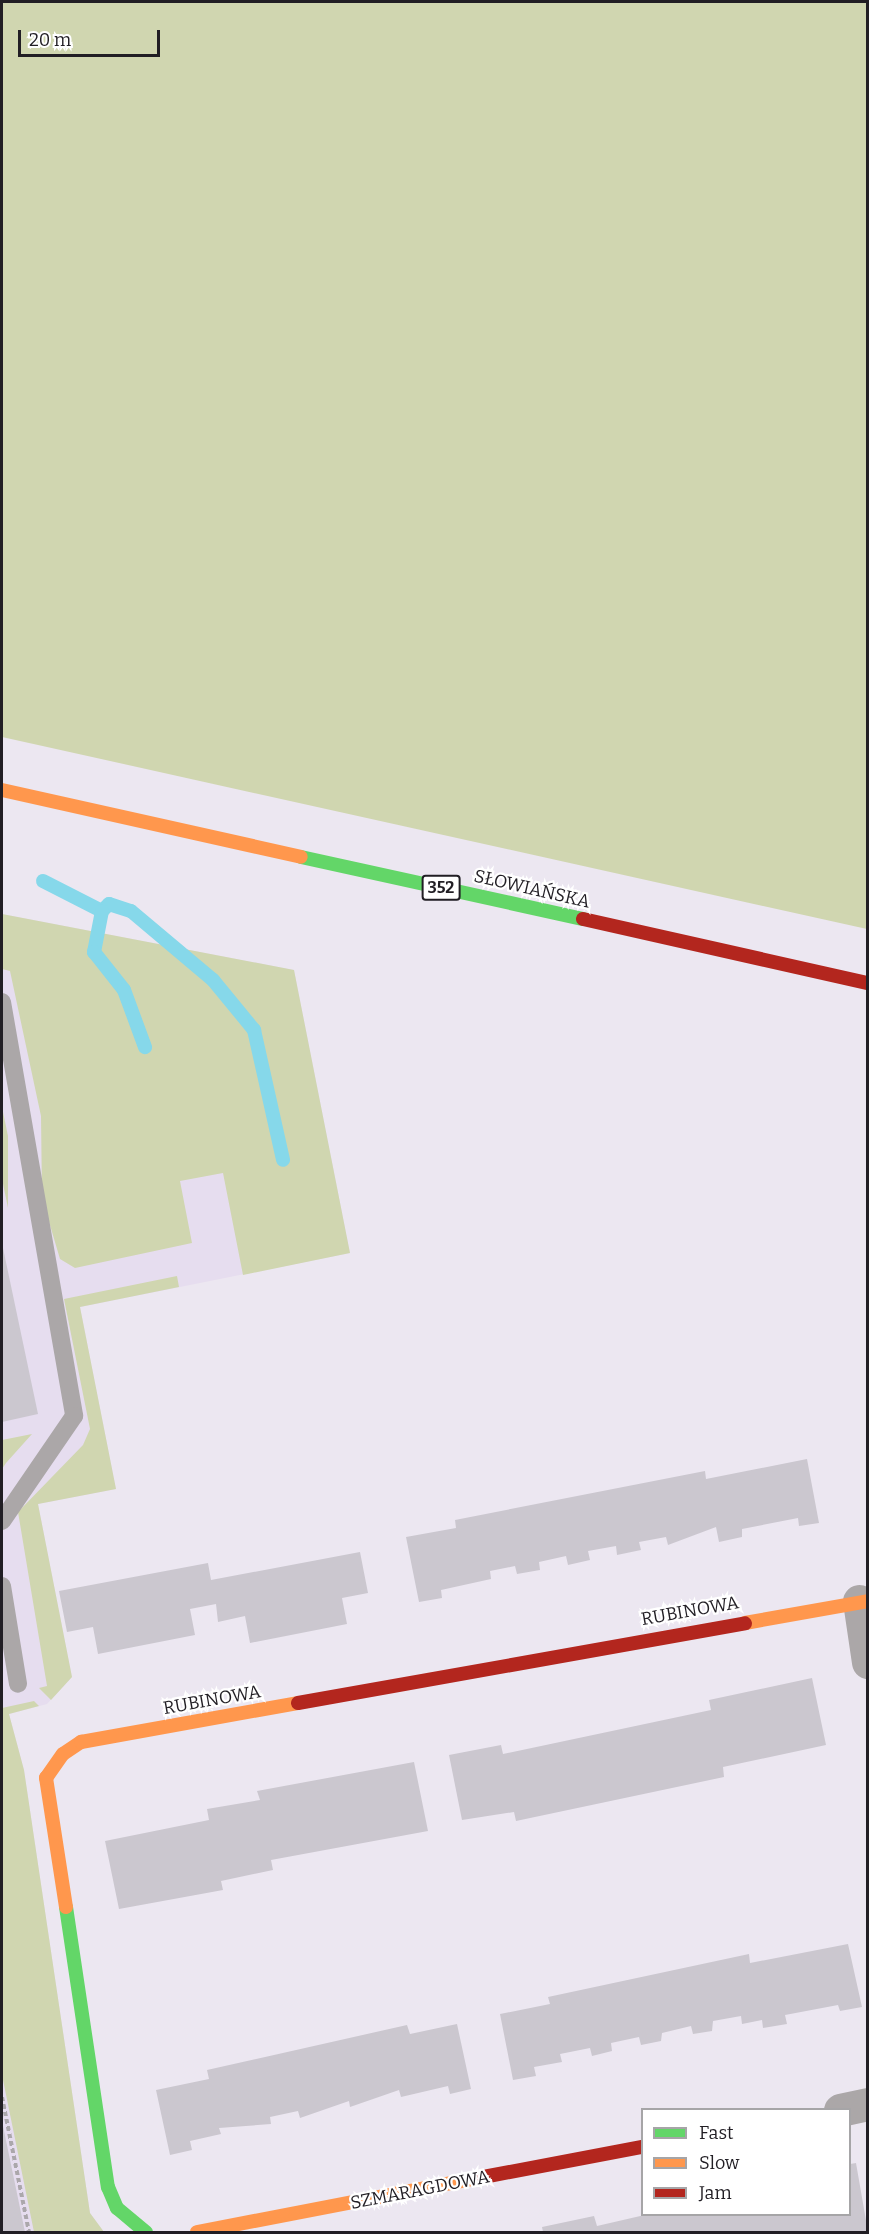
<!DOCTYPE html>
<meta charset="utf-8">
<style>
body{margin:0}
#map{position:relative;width:869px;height:2234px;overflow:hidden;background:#ece7f1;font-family:Bitter,serif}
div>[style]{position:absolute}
.built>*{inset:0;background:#e6ddef}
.green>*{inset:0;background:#d0d6b0}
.stream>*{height:14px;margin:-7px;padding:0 7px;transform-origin:7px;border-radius:7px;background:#86d8ea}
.building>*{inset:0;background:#cbc7cf}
.path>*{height:4px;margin-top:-2px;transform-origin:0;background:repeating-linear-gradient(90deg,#aba7ab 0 4.5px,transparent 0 7.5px)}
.lane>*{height:18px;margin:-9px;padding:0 9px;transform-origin:9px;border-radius:9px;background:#aba7a8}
.street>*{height:33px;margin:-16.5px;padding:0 16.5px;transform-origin:16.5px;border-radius:16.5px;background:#aba7a8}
.fast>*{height:14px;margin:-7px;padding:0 7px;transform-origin:7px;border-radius:7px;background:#63d668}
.slow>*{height:14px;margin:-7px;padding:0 7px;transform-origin:7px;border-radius:7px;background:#ff974d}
.jam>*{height:14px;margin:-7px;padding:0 7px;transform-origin:7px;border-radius:7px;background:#b3261e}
span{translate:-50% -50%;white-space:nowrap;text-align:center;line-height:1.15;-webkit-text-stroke:4.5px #fff;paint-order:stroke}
.shield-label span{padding:2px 4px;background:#fff;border:2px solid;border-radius:4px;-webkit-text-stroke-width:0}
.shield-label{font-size:16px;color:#211e24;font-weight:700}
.street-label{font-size:18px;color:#211e24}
.frame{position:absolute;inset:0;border:3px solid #211e24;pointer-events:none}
.legend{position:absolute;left:641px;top:2108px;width:210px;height:108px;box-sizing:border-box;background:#fff;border:2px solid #a6a5a7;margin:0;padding:8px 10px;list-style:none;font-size:18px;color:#211e24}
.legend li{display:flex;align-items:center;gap:12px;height:30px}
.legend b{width:30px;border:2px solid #a6a5a7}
.scale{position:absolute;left:18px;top:30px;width:142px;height:27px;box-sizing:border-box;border:3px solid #211e24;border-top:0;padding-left:8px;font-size:18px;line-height:21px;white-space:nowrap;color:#211e24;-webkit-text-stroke:4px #fff;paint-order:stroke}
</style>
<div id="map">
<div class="built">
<div style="clip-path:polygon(2px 914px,294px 970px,350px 1253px,80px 1307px,116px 1489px,38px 1504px,72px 1677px,47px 1704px,9px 1714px,24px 1770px,90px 2213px,104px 2232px,2px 2232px)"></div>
</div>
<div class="green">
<div style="clip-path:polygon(2px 2px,867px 2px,867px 929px,2px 737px)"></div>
<div style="clip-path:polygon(2px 914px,294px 970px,350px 1253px,243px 1275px,223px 1173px,180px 1181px,192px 1243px,75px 1268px,60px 1259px,42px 1198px,41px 1116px,10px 971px,2px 969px)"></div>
<div style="clip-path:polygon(2px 1107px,8px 1136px,8px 1208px,2px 1179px)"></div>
<div style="clip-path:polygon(177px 1276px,179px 1287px,80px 1307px,116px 1489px,38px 1504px,72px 1677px,51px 1700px,39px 1688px,47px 1686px,18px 1512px,83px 1445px,90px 1429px,64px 1299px)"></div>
<div style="clip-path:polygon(32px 1434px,6px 1463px,2px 1469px,2px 1440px)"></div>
<div style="clip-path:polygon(34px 1701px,39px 1706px,9px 1714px,24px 1770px,90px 2213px,104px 2232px,34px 2232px,2px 2075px,2px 1708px)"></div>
</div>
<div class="stream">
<div style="left:43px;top:881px;width:66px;rotate:27deg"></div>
<div style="left:102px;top:911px;width:10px;rotate:-45deg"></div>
<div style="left:109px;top:904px;width:23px;rotate:18deg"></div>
<div style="left:131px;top:911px;width:107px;rotate:40.1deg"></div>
<div style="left:213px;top:980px;width:65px;rotate:50.6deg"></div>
<div style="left:254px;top:1030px;width:133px;rotate:77.4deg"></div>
<div style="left:102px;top:911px;width:42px;rotate:101deg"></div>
<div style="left:94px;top:952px;width:48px;rotate:51.7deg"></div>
<div style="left:124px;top:990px;width:61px;rotate:69.8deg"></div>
</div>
<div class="building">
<div style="clip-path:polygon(3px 1248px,38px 1414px,2px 1422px,2px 1249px)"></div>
<div style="clip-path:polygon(807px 1459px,819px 1523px,799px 1526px,798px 1518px,742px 1529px,742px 1537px,719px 1542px,716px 1527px,668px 1545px,666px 1537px,639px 1542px,641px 1550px,617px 1555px,616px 1546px,588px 1551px,590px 1560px,568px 1565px,566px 1556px,539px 1562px,540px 1570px,517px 1574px,515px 1566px,490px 1571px,491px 1579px,441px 1590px,442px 1598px,419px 1602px,406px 1537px,456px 1528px,455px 1520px,705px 1471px,706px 1479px)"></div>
<div style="clip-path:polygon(360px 1552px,368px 1593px,342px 1598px,347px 1624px,250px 1643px,245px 1616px,218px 1622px,216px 1604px,190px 1609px,195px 1635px,98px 1654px,93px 1627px,67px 1632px,59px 1591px,208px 1563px,211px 1580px)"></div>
<div style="clip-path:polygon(812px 1678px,826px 1745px,723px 1767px,724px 1777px,516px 1821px,514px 1812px,462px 1820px,449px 1755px,501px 1745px,503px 1754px,711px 1710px,709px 1700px)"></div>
<div style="clip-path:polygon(414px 1762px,428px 1831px,271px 1860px,273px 1870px,221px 1881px,223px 1890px,119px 1909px,105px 1841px,209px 1820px,207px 1809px,260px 1800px,257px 1791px)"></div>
<div style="clip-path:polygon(848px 1944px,862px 2007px,840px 2011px,838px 2005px,785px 2015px,787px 2024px,763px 2028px,762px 2020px,742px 2024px,741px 2016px,713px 2021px,712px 2031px,693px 2034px,691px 2026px,662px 2033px,661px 2041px,641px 2045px,639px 2037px,611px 2043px,612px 2051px,592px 2056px,590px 2048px,560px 2054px,562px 2062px,534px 2067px,536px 2076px,513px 2080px,500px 2014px,550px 2004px,548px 1997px,749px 1954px,750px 1963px)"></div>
<div style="clip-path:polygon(457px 2024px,471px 2089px,450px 2094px,448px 2086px,401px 2097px,399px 2090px,350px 2107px,349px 2101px,300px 2118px,298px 2111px,270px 2117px,271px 2124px,219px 2128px,221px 2134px,190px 2141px,192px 2150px,170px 2155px,156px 2090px,209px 2079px,207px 2070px,407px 2025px,410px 2034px)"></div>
<div style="clip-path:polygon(2px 2126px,3px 2126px,25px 2232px,2px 2232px)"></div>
<div style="clip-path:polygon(856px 2163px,868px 2232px,543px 2232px,542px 2227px,594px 2216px,597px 2226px,649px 2214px,850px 2214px,850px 2164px)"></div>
</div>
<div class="path">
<div style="left:2px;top:2097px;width:138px;rotate:78.7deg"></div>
</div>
<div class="lane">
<div style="left:2px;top:1002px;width:420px;rotate:80.1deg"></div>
<div style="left:74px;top:1416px;width:127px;rotate:124.4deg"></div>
<div style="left:2px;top:1586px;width:99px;rotate:80.7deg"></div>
</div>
<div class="street">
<div style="left:859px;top:1601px;width:62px;rotate:81.6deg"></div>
<div style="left:840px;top:2110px;width:29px;rotate:-12deg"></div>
</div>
<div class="fast">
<div style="left:301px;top:857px;width:289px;rotate:12.4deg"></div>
<div style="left:66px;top:1907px;width:283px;rotate:81.5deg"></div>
<div style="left:108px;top:2187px;width:23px;rotate:67deg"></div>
<div style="left:117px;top:2208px;width:38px;rotate:40deg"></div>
</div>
<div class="slow">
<div style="left:2px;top:790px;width:306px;rotate:12.6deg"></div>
<div style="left:745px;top:1623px;width:125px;rotate:-10.1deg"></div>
<div style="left:66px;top:1907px;width:131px;rotate:-98.8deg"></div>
<div style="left:46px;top:1778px;width:29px;rotate:-55deg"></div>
<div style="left:63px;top:1754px;width:22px;rotate:-34deg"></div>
<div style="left:81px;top:1742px;width:220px;rotate:-10.2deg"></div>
<div style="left:197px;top:2232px;width:286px;rotate:-10.9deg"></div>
</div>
<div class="jam">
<div style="left:583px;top:919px;width:292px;rotate:12.7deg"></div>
<div style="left:298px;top:1703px;width:454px;rotate:-10.1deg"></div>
<div style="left:478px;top:2178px;width:167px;rotate:-10.7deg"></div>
</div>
<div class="shield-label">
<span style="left:441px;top:888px">352</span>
</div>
<div class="street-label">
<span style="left:532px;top:889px;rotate:13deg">SŁOWIAŃSKA</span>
<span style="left:690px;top:1611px;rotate:-10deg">RUBINOWA</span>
<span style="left:212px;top:1700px;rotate:-10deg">RUBINOWA</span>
<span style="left:420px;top:2190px;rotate:-11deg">SZMARAGDOWA</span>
</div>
<div class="frame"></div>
<ul class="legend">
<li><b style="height:8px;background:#63d668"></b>Fast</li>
<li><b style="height:8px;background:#ff974d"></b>Slow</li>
<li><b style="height:8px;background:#b3261e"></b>Jam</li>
</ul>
<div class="scale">20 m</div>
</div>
